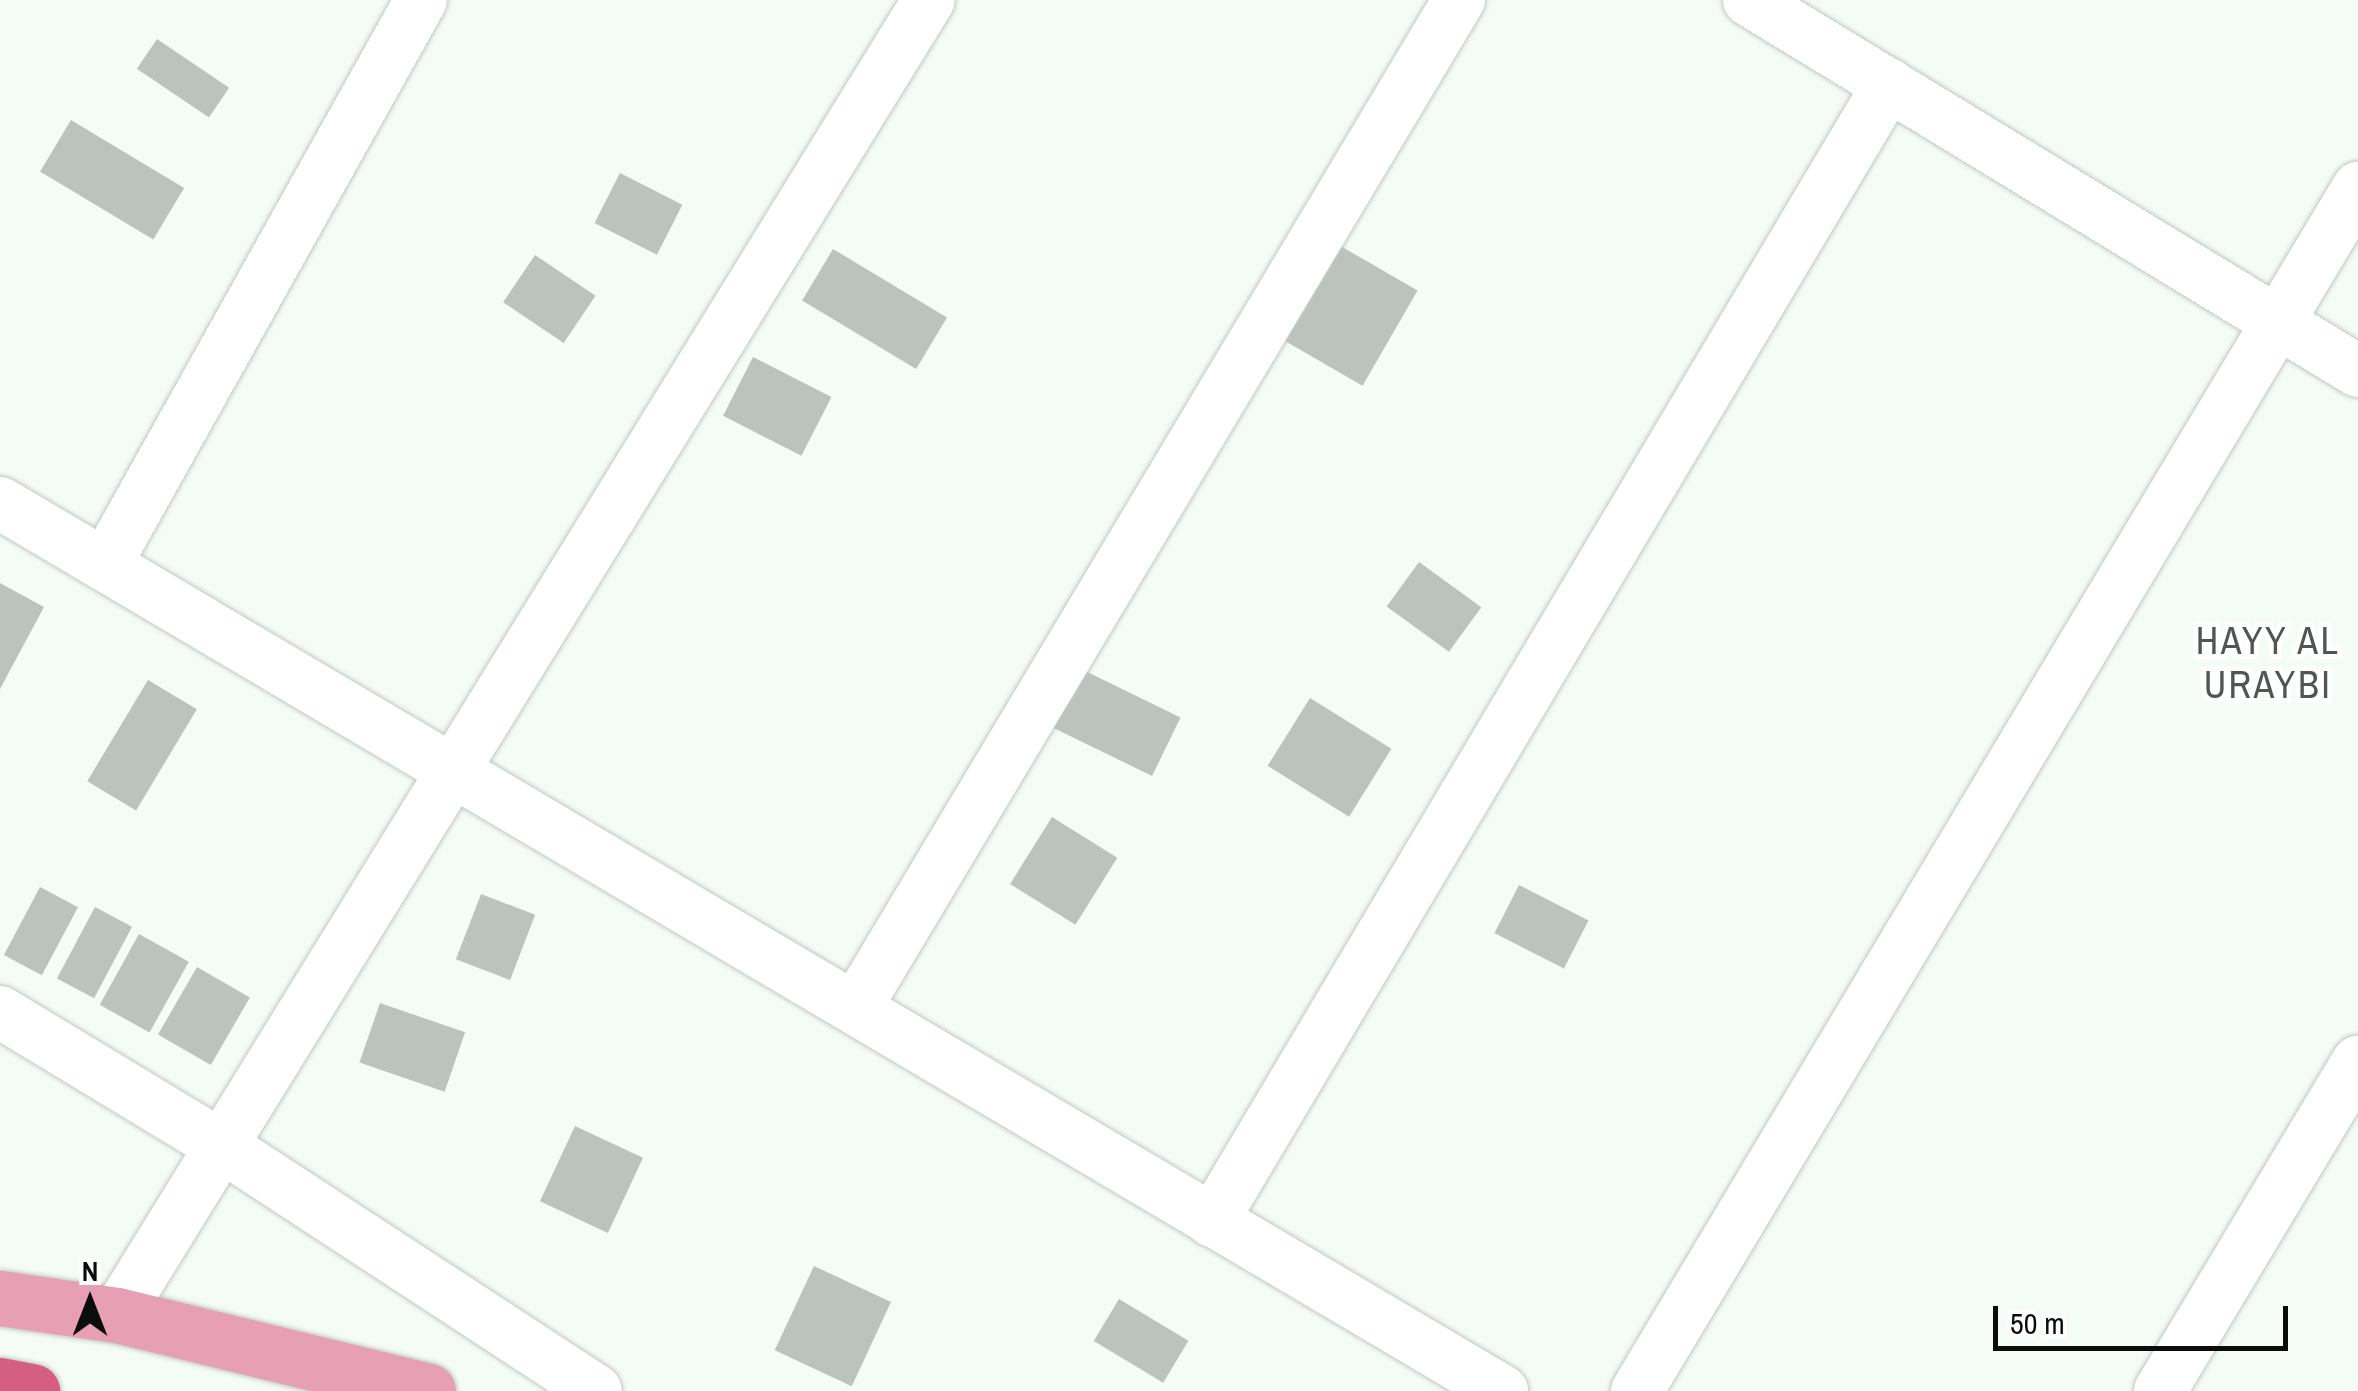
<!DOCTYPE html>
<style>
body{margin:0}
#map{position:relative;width:2358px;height:1391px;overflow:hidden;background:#f5fbf6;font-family:"Archivo Narrow",sans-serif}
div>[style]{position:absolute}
.building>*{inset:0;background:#bcc2bd;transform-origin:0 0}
.roads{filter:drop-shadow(0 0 2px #c2c8c3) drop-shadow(0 0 2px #c2c8c3)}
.minor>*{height:52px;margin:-26px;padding:0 26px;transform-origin:26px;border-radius:26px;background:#fff}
.major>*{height:55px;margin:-27.5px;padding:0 27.5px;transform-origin:27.5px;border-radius:27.5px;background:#e69fb4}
.highway>*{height:55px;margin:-27.5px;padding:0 27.5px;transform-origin:27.5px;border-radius:27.5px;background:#d55f82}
span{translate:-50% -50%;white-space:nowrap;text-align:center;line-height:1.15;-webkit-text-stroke:10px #fff;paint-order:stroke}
.neighbourhood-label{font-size:38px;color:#515652;letter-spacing:2.5px}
.north{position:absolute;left:40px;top:1251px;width:100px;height:100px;-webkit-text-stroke:8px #fff;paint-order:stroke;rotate:0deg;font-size:28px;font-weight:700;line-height:40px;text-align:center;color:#0b0d0c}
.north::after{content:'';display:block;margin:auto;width:35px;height:45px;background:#0b0d0c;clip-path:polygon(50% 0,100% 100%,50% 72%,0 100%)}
.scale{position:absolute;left:1993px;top:1306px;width:295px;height:45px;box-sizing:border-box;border:5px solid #0b0d0c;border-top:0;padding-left:12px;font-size:30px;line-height:35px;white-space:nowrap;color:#0b0d0c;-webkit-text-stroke:8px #fff;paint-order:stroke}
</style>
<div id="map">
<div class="building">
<div style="left:157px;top:39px;width:87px;height:36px;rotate:34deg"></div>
<div style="left:71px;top:120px;width:132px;height:60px;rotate:31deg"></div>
<div style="left:620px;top:173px;width:70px;height:56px;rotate:27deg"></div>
<div style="left:1337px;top:244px;width:93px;height:110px;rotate:30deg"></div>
<div style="left:833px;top:249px;width:133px;height:60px;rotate:31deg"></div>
<div style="left:535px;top:255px;width:73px;height:57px;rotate:34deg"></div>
<div style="left:753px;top:357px;width:88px;height:66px;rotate:27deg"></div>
<div style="left:1419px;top:562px;width:77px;height:55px;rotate:36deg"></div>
<div style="clip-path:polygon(0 583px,44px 607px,0 689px)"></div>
<div style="left:1079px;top:668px;width:113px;height:65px;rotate:26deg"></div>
<div style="left:148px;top:680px;width:57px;height:118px;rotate:31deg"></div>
<div style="left:1310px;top:698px;width:96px;height:80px;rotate:32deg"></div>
<div style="left:1052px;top:817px;width:77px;height:79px;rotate:32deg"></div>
<div style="left:1519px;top:885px;width:78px;height:54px;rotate:27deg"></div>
<div style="left:40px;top:887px;width:43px;height:77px;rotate:28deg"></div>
<div style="left:481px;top:894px;width:58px;height:70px;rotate:21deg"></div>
<div style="left:95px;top:907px;width:42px;height:81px;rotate:28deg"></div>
<div style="left:139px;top:934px;width:57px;height:81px;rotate:29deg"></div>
<div style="left:197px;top:967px;width:61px;height:78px;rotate:30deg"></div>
<div style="left:380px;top:1003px;width:90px;height:63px;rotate:19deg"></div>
<div style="left:575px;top:1126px;width:75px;height:83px;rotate:25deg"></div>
<div style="left:814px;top:1266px;width:85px;height:93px;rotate:25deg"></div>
<div style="left:1119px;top:1299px;width:81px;height:49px;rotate:31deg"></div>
</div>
<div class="roads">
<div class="minor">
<div style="left:1749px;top:0;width:713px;rotate:31.35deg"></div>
<div style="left:0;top:503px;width:1745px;rotate:30.59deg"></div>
<div style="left:105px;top:565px;width:647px;rotate:-60.78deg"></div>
<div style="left:856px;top:1007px;width:1174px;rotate:-59.09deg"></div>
<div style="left:0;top:1012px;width:263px;rotate:31.2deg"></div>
<div style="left:225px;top:1148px;width:443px;rotate:33.2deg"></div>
<div style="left:1212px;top:1221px;width:1323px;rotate:-59.23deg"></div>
<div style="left:117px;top:1315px;width:1545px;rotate:-58.31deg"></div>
<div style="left:1637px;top:1391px;width:1403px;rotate:-59.06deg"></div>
<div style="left:2160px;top:1391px;width:384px;rotate:-59deg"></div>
</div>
<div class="major">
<div style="left:0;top:1298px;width:118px;rotate:8.3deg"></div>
<div style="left:117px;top:1315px;width:320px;rotate:13.7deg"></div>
</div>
<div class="highway">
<div style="left:0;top:1385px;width:33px;rotate:11deg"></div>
</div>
</div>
<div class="neighbourhood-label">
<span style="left:2268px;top:663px">HAYY AL<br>URAYBI</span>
</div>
<div class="north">N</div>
<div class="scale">50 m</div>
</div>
